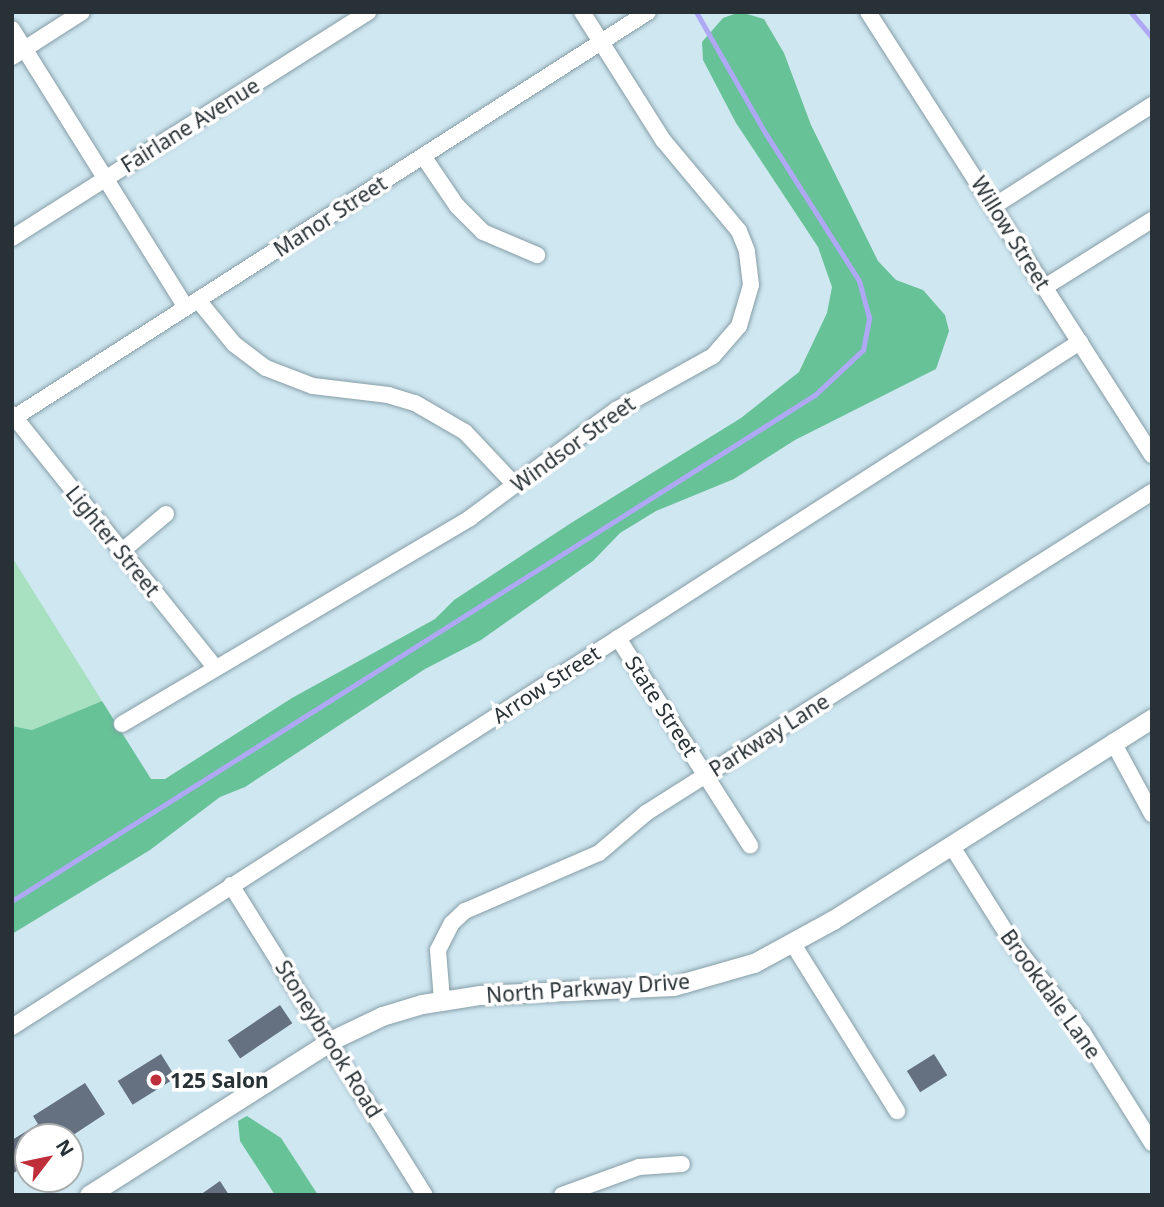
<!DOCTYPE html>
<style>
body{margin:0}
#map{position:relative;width:1164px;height:1207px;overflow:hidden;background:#cfe7f1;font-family:"Noto Sans",sans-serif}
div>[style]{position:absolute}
.green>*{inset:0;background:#a8e0c2}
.forest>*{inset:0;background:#67c297}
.stream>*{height:4.5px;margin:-2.25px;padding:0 2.25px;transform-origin:2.25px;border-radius:2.25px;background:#aea8f5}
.building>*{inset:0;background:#657181;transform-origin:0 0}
.roads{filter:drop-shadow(0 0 2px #869da6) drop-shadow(0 0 2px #869da6)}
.minor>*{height:16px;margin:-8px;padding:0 8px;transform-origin:8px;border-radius:8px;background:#fff}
.major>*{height:19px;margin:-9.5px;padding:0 9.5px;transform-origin:9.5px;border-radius:9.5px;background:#fff}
.dots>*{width:19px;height:19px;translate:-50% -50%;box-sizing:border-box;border:4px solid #fff;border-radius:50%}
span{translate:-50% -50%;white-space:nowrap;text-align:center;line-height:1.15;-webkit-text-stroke:7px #fff;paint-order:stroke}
.street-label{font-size:21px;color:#283135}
.poi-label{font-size:21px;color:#283135;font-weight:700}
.left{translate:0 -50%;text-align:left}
.frame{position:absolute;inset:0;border:14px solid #283135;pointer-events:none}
.north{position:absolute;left:14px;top:1123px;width:70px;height:70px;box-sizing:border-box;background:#fff;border:2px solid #a9adae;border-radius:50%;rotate:58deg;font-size:19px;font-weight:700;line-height:28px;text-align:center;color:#283135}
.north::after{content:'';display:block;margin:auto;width:24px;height:32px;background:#bf2f3b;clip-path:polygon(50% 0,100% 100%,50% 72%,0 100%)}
</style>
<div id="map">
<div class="green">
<div style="clip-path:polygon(12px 557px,102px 701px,32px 730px,12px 726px)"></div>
</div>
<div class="forest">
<div style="clip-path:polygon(740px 12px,764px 19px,784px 53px,811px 125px,878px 261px,896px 280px,923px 290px,945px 315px,949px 331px,936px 369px,795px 440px,734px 479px,656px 511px,620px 533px,593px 561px,481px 640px,425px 669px,245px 787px,220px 797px,150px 850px,12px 934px,12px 726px,32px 730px,102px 701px,151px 779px,165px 779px,292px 698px,435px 619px,454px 600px,571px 523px,741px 418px,799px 372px,827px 313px,832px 287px,818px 247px,736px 123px,703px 60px,702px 42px,723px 18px)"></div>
<div style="clip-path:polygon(247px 1116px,281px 1138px,318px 1195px,275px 1195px,240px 1141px,238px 1121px)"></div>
</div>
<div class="stream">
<div style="left:1131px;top:12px;width:33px;rotate:50deg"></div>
<div style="left:12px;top:901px;width:949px;rotate:-32.22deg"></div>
<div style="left:815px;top:395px;width:66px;rotate:-43.2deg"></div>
<div style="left:863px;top:350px;width:33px;rotate:-79deg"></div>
<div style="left:869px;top:318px;width:38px;rotate:-105deg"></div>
<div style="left:859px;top:281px;width:175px;rotate:-122.4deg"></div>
<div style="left:765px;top:133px;width:139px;rotate:-119.7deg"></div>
</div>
<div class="building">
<div style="left:280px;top:1005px;width:22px;height:63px;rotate:56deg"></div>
<div style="left:161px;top:1054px;width:28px;height:51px;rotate:58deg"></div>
<div style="left:934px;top:1054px;width:25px;height:32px;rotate:58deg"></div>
<div style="clip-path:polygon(85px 1083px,105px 1114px,70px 1137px,28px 1137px,28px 1164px,12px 1174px,12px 1140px,38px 1124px,33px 1116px)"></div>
<div style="clip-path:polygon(220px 1181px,229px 1195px,200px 1195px)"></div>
</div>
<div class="roads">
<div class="minor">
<div style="left:868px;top:12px;width:526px;rotate:57.34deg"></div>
<div style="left:12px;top:29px;width:328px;rotate:58deg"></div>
<div style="left:12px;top:57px;width:83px;rotate:-32.7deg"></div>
<div style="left:423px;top:156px;width:60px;rotate:55.8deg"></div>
<div style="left:457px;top:206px;width:37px;rotate:45deg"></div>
<div style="left:483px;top:232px;width:59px;rotate:23.1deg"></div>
<div style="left:994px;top:206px;width:188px;rotate:-32.6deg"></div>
<div style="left:12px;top:238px;width:422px;rotate:-32.4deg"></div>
<div style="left:1045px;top:287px;width:126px;rotate:-32.1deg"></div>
<div style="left:198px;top:300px;width:57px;rotate:50.7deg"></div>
<div style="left:234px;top:344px;width:40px;rotate:37deg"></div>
<div style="left:266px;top:368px;width:50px;rotate:21deg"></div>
<div style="left:313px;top:386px;width:76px;rotate:6.8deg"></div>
<div style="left:388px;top:395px;width:28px;rotate:17deg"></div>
<div style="left:415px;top:403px;width:58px;rotate:30.1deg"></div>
<div style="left:465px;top:432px;width:73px;rotate:46.7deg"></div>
<div style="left:12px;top:414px;width:324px;rotate:51.3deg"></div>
<div style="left:12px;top:419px;width:755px;rotate:-32.62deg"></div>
<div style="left:121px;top:552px;width:59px;rotate:-40.2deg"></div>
<div style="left:618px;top:638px;width:246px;rotate:57.5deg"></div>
<div style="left:122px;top:724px;width:404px;rotate:-30.6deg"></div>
<div style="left:470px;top:518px;width:182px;rotate:-36.5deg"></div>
<div style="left:616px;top:410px;width:111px;rotate:-29.1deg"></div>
<div style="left:713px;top:356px;width:40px;rotate:-49deg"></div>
<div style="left:739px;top:326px;width:43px;rotate:-73.7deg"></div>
<div style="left:751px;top:285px;width:34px;rotate:-97deg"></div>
<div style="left:747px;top:251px;width:22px;rotate:-112deg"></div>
<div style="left:739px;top:231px;width:119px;rotate:-129.9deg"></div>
<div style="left:663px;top:140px;width:151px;rotate:-122.3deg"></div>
<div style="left:1113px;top:742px;width:82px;rotate:61.6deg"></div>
<div style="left:951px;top:845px;width:115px;rotate:57.8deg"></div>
<div style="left:1012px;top:942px;width:115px;rotate:52deg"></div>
<div style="left:1083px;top:1033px;width:130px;rotate:57.9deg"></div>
<div style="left:231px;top:885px;width:366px;rotate:58deg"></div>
<div style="left:793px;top:944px;width:197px;rotate:58.1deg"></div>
<div style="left:442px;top:1000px;width:50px;rotate:-94.6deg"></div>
<div style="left:438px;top:950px;width:30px;rotate:-63deg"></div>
<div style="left:452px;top:923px;width:18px;rotate:-43deg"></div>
<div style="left:465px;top:911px;width:146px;rotate:-23.4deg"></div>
<div style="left:599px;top:853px;width:62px;rotate:-40.4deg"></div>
<div style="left:646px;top:813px;width:599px;rotate:-32.39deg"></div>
<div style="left:12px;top:1027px;width:1269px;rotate:-32.68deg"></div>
<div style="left:562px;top:1195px;width:82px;rotate:-20deg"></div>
<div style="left:639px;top:1167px;width:43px;rotate:-4deg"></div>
</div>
<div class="major">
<div style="left:89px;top:1195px;width:288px;rotate:-32.5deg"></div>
<div style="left:332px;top:1040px;width:55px;rotate:-25.6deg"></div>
<div style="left:382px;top:1016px;width:42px;rotate:-16.7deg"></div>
<div style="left:422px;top:1004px;width:59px;rotate:-8.8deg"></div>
<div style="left:480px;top:995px;width:193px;rotate:-2.7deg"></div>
<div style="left:673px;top:986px;width:84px;rotate:-15.9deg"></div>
<div style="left:754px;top:963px;width:90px;rotate:-28.6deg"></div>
<div style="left:833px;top:920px;width:378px;rotate:-32.3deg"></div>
</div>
</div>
<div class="dots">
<div style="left:156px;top:1080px;background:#bf2f3b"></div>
</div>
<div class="street-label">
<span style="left:190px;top:125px;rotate:-32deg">Fairlane Avenue</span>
<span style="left:330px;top:216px;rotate:-33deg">Manor Street</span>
<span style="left:1011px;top:233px;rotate:58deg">Willow Street</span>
<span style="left:573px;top:444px;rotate:-36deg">Windsor Street</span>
<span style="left:113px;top:541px;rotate:51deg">Lighter Street</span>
<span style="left:546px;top:684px;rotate:-33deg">Arrow Street</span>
<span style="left:662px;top:706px;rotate:57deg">State Street</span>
<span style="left:769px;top:735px;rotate:-32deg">Parkway Lane</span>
<span style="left:588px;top:988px;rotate:-4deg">North Parkway Drive</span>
<span style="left:1051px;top:994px;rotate:54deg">Brookdale Lane</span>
<span style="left:329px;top:1039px;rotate:58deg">Stoneybrook Road</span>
</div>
<div class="poi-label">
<span class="left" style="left:170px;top:1080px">125 Salon</span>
</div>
<div class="frame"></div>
<div class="north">N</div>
</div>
